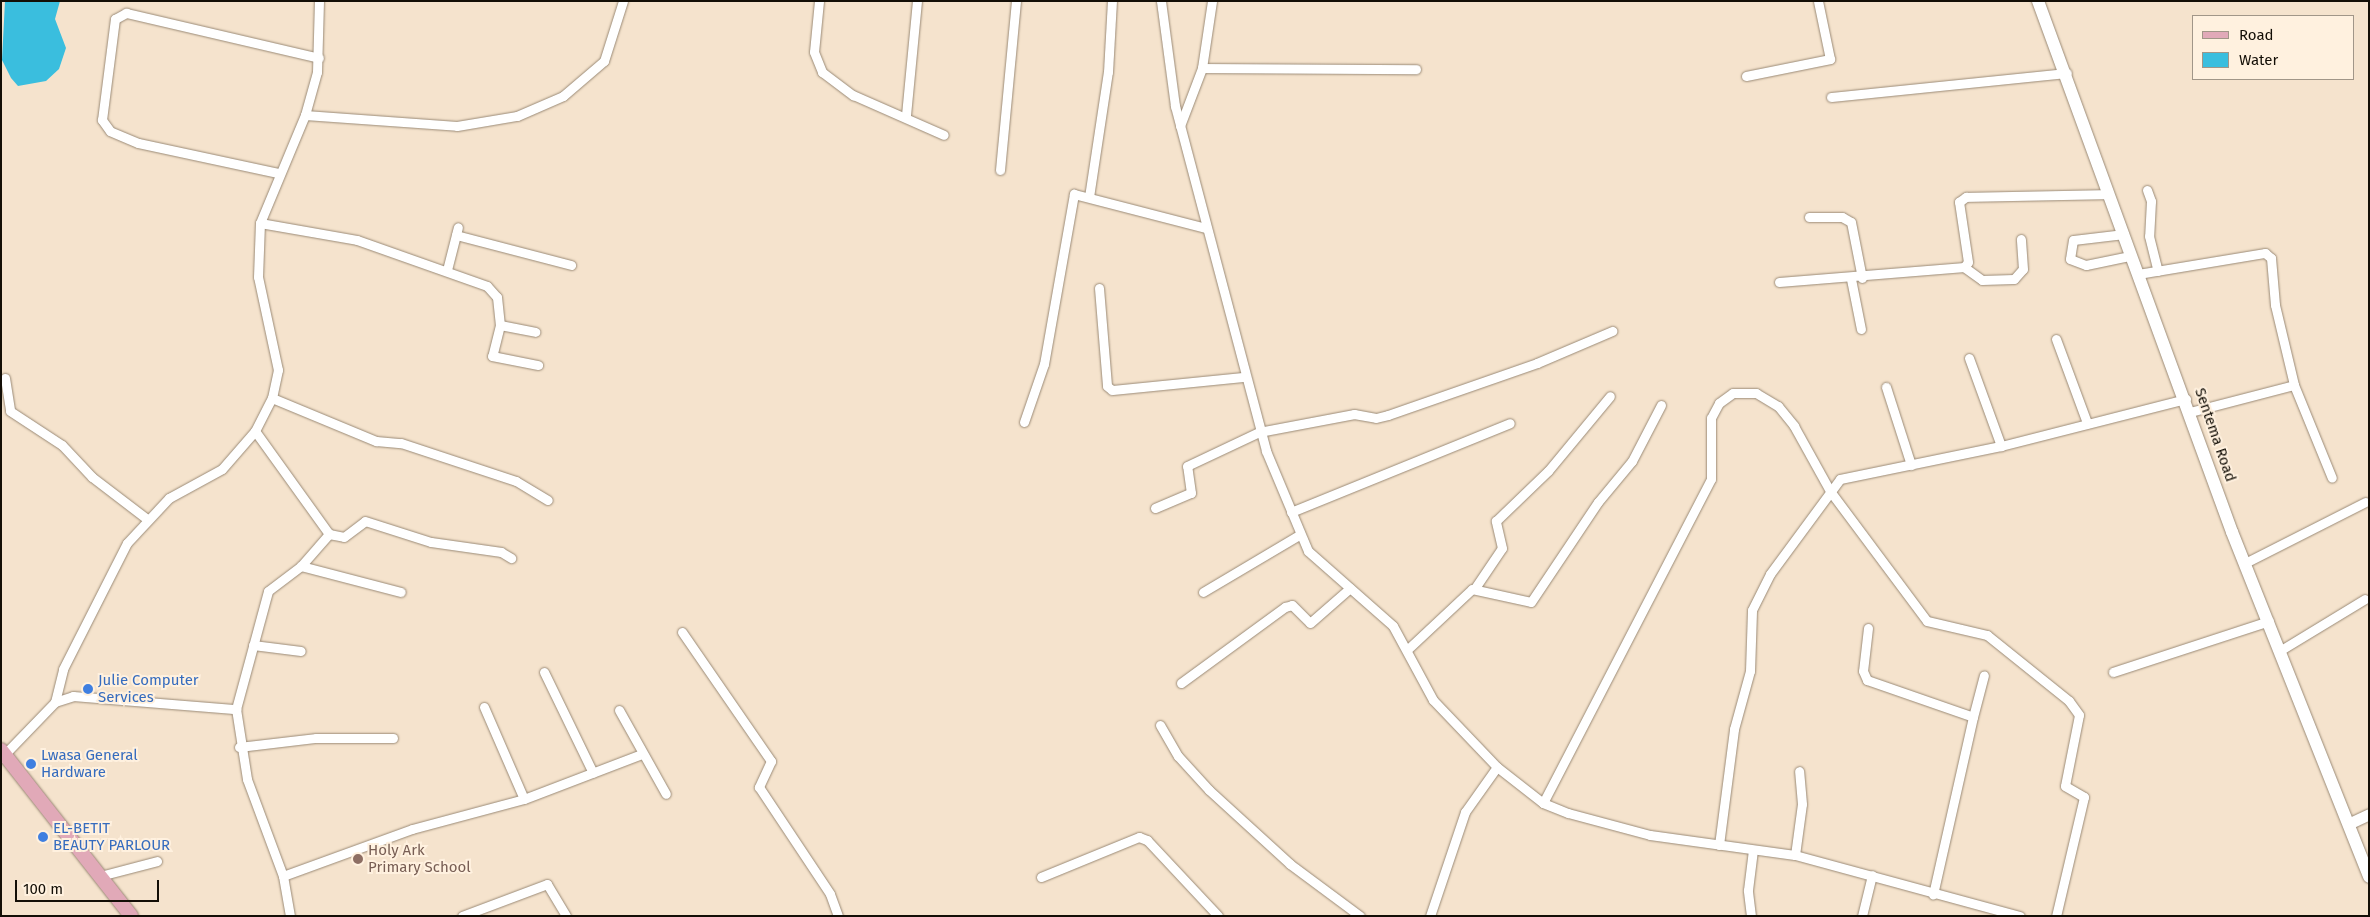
<!DOCTYPE html>
<style>
body{margin:0}
#map{position:relative;width:2370px;height:917px;overflow:hidden;background:#f5e3cd;font-family:"Fira Sans",sans-serif}
div>[style]{position:absolute}
.water>*{inset:0;background:#3abede}
.roads{filter:drop-shadow(0 0 1px #9a8a76) drop-shadow(0 0 1px #9a8a76)}
.minor>*{height:9px;margin:-4.5px;padding:0 4.5px;transform-origin:4.5px;border-radius:4.5px;background:#fff}
.tertiary>*{height:11px;margin:-5.5px;padding:0 5.5px;transform-origin:5.5px;border-radius:5.5px;background:#fff}
.secondary>*{height:12px;margin:-6px;padding:0 6px;transform-origin:6px;border-radius:6px;background:#fff}
.primary>*{height:14px;margin:-7px;padding:0 7px;transform-origin:7px;border-radius:7px;background:#e1a9b8}
.dots>*{width:14px;height:14px;translate:-50% -50%;box-sizing:border-box;border:2px solid #fff1df;border-radius:50%}
span{translate:-50% -50%;white-space:nowrap;text-align:center;line-height:1.15;-webkit-text-stroke:4px #fff1df;paint-order:stroke}
.street-label{font-size:15px;color:#130e06}
.shop-label{font-size:15px;color:#366cbe}
.left{translate:0 -50%;text-align:left}
.education-label{font-size:15px;color:#785e54}
.frame{position:absolute;inset:0;border:2px solid #130e06;pointer-events:none}
.legend{position:absolute;left:2192px;top:15px;width:162px;height:65px;box-sizing:border-box;background:#fff1df;border:1px solid #a19688;margin:0;padding:6px 9px;list-style:none;font-size:15px;color:#130e06}
.legend li{display:flex;align-items:center;gap:10px;height:25px}
.legend b{width:25px;border:1px solid #a19688}
.scale{position:absolute;left:15px;top:880px;width:144px;height:22px;box-sizing:border-box;border:2px solid #130e06;border-top:0;padding-left:6px;font-size:15px;line-height:18px;white-space:nowrap;color:#130e06;-webkit-text-stroke:4px #fff1df;paint-order:stroke}
</style>
<div id="map">
<div class="water">
<div style="clip-path:polygon(5px 1px,60px 1px,55px 19px,66px 48px,59px 69px,46px 81px,18px 86px,11px 78px,2px 60px)"></div>
</div>
<div class="roads">
<div class="minor">
<div style="left:819px;top:1px;width:51px;rotate:95.6deg"></div>
<div style="left:814px;top:52px;width:22px;rotate:68deg"></div>
<div style="left:822px;top:72px;width:39px;rotate:37deg"></div>
<div style="left:853px;top:95px;width:99px;rotate:23.7deg"></div>
<div style="left:1161px;top:1px;width:106px;rotate:82.4deg"></div>
<div style="left:1175px;top:106px;width:357px;rotate:75.2deg"></div>
<div style="left:1266px;top:451px;width:108px;rotate:67.2deg"></div>
<div style="left:1308px;top:551px;width:113px;rotate:41.4deg"></div>
<div style="left:1393px;top:626px;width:84px;rotate:61.6deg"></div>
<div style="left:1433px;top:700px;width:93px;rotate:46.3deg"></div>
<div style="left:1497px;top:767px;width:58px;rotate:38deg"></div>
<div style="left:1543px;top:803px;width:27px;rotate:22deg"></div>
<div style="left:1568px;top:813px;width:85px;rotate:15deg"></div>
<div style="left:1650px;top:835px;width:146px;rotate:7.9deg"></div>
<div style="left:1795px;top:855px;width:233px;rotate:15.2deg"></div>
<div style="left:1202px;top:68px;width:214px;rotate:0.3deg"></div>
<div style="left:1746px;top:76px;width:86px;rotate:-11.4deg"></div>
<div style="left:1830px;top:59px;width:59px;rotate:-101.7deg"></div>
<div style="left:1831px;top:97px;width:237px;rotate:-5.8deg"></div>
<div style="left:305px;top:115px;width:152px;rotate:4.1deg"></div>
<div style="left:457px;top:126px;width:61px;rotate:-9.5deg"></div>
<div style="left:517px;top:116px;width:50px;rotate:-23.5deg"></div>
<div style="left:563px;top:96px;width:54px;rotate:-40.5deg"></div>
<div style="left:604px;top:61px;width:63px;rotate:-72.4deg"></div>
<div style="left:906px;top:115px;width:115px;rotate:-84.5deg"></div>
<div style="left:1180px;top:126px;width:62px;rotate:-69.2deg"></div>
<div style="left:1202px;top:68px;width:68px;rotate:-81.5deg"></div>
<div style="left:1000px;top:170px;width:170px;rotate:-84.6deg"></div>
<div style="left:278px;top:173px;width:143px;rotate:-167.9deg"></div>
<div style="left:138px;top:143px;width:30px;rotate:-157deg"></div>
<div style="left:110px;top:131px;width:14px;rotate:-126deg"></div>
<div style="left:102px;top:120px;width:102px;rotate:-82.7deg"></div>
<div style="left:115px;top:19px;width:13px;rotate:-29deg"></div>
<div style="left:126px;top:13px;width:198px;rotate:13.1deg"></div>
<div style="left:2147px;top:190px;width:12px;rotate:70deg"></div>
<div style="left:2151px;top:201px;width:35px;rotate:93deg"></div>
<div style="left:2149px;top:236px;width:36px;rotate:76deg"></div>
<div style="left:1089px;top:197px;width:126px;rotate:-81.4deg"></div>
<div style="left:1108px;top:72px;width:71px;rotate:-86.8deg"></div>
<div style="left:1809px;top:217px;width:33px"></div>
<div style="left:1842px;top:217px;width:10px;rotate:29deg"></div>
<div style="left:1851px;top:222px;width:57px;rotate:78.9deg"></div>
<div style="left:260px;top:223px;width:98px;rotate:9.9deg"></div>
<div style="left:357px;top:240px;width:138px;rotate:19.5deg"></div>
<div style="left:487px;top:286px;width:15px;rotate:48deg"></div>
<div style="left:497px;top:297px;width:28px;rotate:84deg"></div>
<div style="left:500px;top:325px;width:32px;rotate:104deg"></div>
<div style="left:492px;top:356px;width:47px;rotate:11.1deg"></div>
<div style="left:2124px;top:234px;width:51px;rotate:173.3deg"></div>
<div style="left:2073px;top:240px;width:19px;rotate:99deg"></div>
<div style="left:2070px;top:259px;width:17px;rotate:21deg"></div>
<div style="left:2086px;top:265px;width:45px;rotate:-11.6deg"></div>
<div style="left:456px;top:235px;width:119px;rotate:14.6deg"></div>
<div style="left:1964px;top:267px;width:22px;rotate:36deg"></div>
<div style="left:1982px;top:280px;width:32px;rotate:-2deg"></div>
<div style="left:2014px;top:279px;width:13px;rotate:-48deg"></div>
<div style="left:2023px;top:269px;width:30px;rotate:-94deg"></div>
<div style="left:447px;top:270px;width:44px;rotate:-75.7deg"></div>
<div style="left:2138px;top:274px;width:129px;rotate:-9.4deg"></div>
<div style="left:2265px;top:253px;width:8px;rotate:40deg"></div>
<div style="left:2271px;top:258px;width:47px;rotate:85.1deg"></div>
<div style="left:2275px;top:305px;width:82px;rotate:76.6deg"></div>
<div style="left:2294px;top:385px;width:107px;rotate:165.4deg"></div>
<div style="left:1851px;top:279px;width:51px;rotate:78.7deg"></div>
<div style="left:1779px;top:282px;width:186px;rotate:-4.6deg"></div>
<div style="left:1964px;top:267px;width:6px;rotate:-51deg"></div>
<div style="left:1968px;top:262px;width:61px;rotate:-98.5deg"></div>
<div style="left:1959px;top:202px;width:9px;rotate:-36deg"></div>
<div style="left:1966px;top:197px;width:143px;rotate:-1.2deg"></div>
<div style="left:1099px;top:288px;width:98px;rotate:85.3deg"></div>
<div style="left:1107px;top:386px;width:6px;rotate:39deg"></div>
<div style="left:1112px;top:390px;width:132px;rotate:-5.7deg"></div>
<div style="left:500px;top:325px;width:36px;rotate:11deg"></div>
<div style="left:2056px;top:339px;width:90px;rotate:69.7deg"></div>
<div style="left:1969px;top:358px;width:94px;rotate:70deg"></div>
<div style="left:5px;top:378px;width:33px;rotate:81deg"></div>
<div style="left:10px;top:411px;width:62px;rotate:33.2deg"></div>
<div style="left:62px;top:445px;width:44px;rotate:46.8deg"></div>
<div style="left:92px;top:477px;width:69px;rotate:37.4deg"></div>
<div style="left:2294px;top:385px;width:100px;rotate:67.8deg"></div>
<div style="left:1886px;top:387px;width:82px;rotate:72.2deg"></div>
<div style="left:272px;top:398px;width:113px;rotate:22.5deg"></div>
<div style="left:376px;top:441px;width:25px;rotate:5deg"></div>
<div style="left:401px;top:443px;width:121px;rotate:18.3deg"></div>
<div style="left:516px;top:481px;width:37px;rotate:31deg"></div>
<div style="left:1024px;top:422px;width:61px;rotate:-71deg"></div>
<div style="left:1044px;top:364px;width:173px;rotate:-80deg"></div>
<div style="left:1074px;top:194px;width:135px;rotate:14.5deg"></div>
<div style="left:255px;top:431px;width:127px;rotate:54.3deg"></div>
<div style="left:329px;top:534px;width:15px;rotate:11deg"></div>
<div style="left:344px;top:537px;width:26px;rotate:-37deg"></div>
<div style="left:365px;top:521px;width:69px;rotate:17.7deg"></div>
<div style="left:431px;top:542px;width:71px;rotate:8.1deg"></div>
<div style="left:501px;top:552px;width:12px;rotate:31deg"></div>
<div style="left:1155px;top:508px;width:39px;rotate:-23deg"></div>
<div style="left:1191px;top:493px;width:27px;rotate:-98deg"></div>
<div style="left:1187px;top:466px;width:80px;rotate:-25.3deg"></div>
<div style="left:1259px;top:432px;width:97px;rotate:-10.7deg"></div>
<div style="left:1354px;top:414px;width:22px;rotate:10deg"></div>
<div style="left:1376px;top:418px;width:12px;rotate:-14deg"></div>
<div style="left:1388px;top:415px;width:158px;rotate:-19.2deg"></div>
<div style="left:1537px;top:363px;width:82px;rotate:-23.1deg"></div>
<div style="left:1291px;top:512px;width:236px;rotate:-22.1deg"></div>
<div style="left:2245px;top:563px;width:135px;rotate:-26.9deg"></div>
<div style="left:301px;top:566px;width:103px;rotate:14.6deg"></div>
<div style="left:1475px;top:588px;width:48px;rotate:-56deg"></div>
<div style="left:1502px;top:548px;width:28px;rotate:-103deg"></div>
<div style="left:1496px;top:521px;width:72px;rotate:-43.9deg"></div>
<div style="left:1548px;top:471px;width:97px;rotate:-50.4deg"></div>
<div style="left:1203px;top:592px;width:112px;rotate:-30.7deg"></div>
<div style="left:1868px;top:628px;width:43px;rotate:96.6deg"></div>
<div style="left:1863px;top:671px;width:10px;rotate:66deg"></div>
<div style="left:1867px;top:680px;width:112px;rotate:19.2deg"></div>
<div style="left:1973px;top:717px;width:182px;rotate:102.7deg"></div>
<div style="left:682px;top:632px;width:157px;rotate:55.4deg"></div>
<div style="left:771px;top:761px;width:29px;rotate:115deg"></div>
<div style="left:759px;top:787px;width:128px;rotate:56.4deg"></div>
<div style="left:830px;top:894px;width:23px;rotate:70deg"></div>
<div style="left:253px;top:645px;width:48px;rotate:7.1deg"></div>
<div style="left:1409px;top:648px;width:86px;rotate:-43.1deg"></div>
<div style="left:1472px;top:589px;width:60px;rotate:12.4deg"></div>
<div style="left:1531px;top:602px;width:120px;rotate:-56.2deg"></div>
<div style="left:1598px;top:502px;width:53px;rotate:-50.3deg"></div>
<div style="left:1632px;top:461px;width:63px;rotate:-62.6deg"></div>
<div style="left:2281px;top:650px;width:98px;rotate:-31.3deg"></div>
<div style="left:544px;top:672px;width:112px;rotate:64.1deg"></div>
<div style="left:2113px;top:672px;width:164px;rotate:-18.1deg"></div>
<div style="left:1181px;top:683px;width:129px;rotate:-36.2deg"></div>
<div style="left:1285px;top:607px;width:7px;rotate:-16deg"></div>
<div style="left:1292px;top:605px;width:25px;rotate:45deg"></div>
<div style="left:1310px;top:623px;width:53px;rotate:-41.2deg"></div>
<div style="left:55px;top:702px;width:19px;rotate:-18deg"></div>
<div style="left:73px;top:696px;width:164px;rotate:4.6deg"></div>
<div style="left:484px;top:707px;width:100px;rotate:66.5deg"></div>
<div style="left:619px;top:710px;width:96px;rotate:60.8deg"></div>
<div style="left:1973px;top:717px;width:43px;rotate:-75.3deg"></div>
<div style="left:1160px;top:725px;width:36px;rotate:60deg"></div>
<div style="left:1178px;top:756px;width:46px;rotate:47.6deg"></div>
<div style="left:1209px;top:790px;width:110px;rotate:42.4deg"></div>
<div style="left:1290px;top:864px;width:87px;rotate:36.6deg"></div>
<div style="left:239px;top:747px;width:78px;rotate:-6.7deg"></div>
<div style="left:316px;top:738px;width:77px"></div>
<div style="left:1px;top:758px;width:78px;rotate:-46deg"></div>
<div style="left:55px;top:702px;width:34px;rotate:-76deg"></div>
<div style="left:63px;top:669px;width:141px;rotate:-63.1deg"></div>
<div style="left:127px;top:543px;width:62px;rotate:-47deg"></div>
<div style="left:169px;top:498px;width:60px;rotate:-28.7deg"></div>
<div style="left:222px;top:469px;width:50px;rotate:-49deg"></div>
<div style="left:255px;top:431px;width:37px;rotate:-63deg"></div>
<div style="left:272px;top:398px;width:29px;rotate:-78deg"></div>
<div style="left:278px;top:370px;width:95px;rotate:-102.1deg"></div>
<div style="left:258px;top:277px;width:54px;rotate:-87.9deg"></div>
<div style="left:260px;top:223px;width:117px;rotate:-67.4deg"></div>
<div style="left:305px;top:115px;width:45px;rotate:-74.4deg"></div>
<div style="left:317px;top:72px;width:71px;rotate:-88.4deg"></div>
<div style="left:1543px;top:803px;width:365px;rotate:-62.6deg"></div>
<div style="left:1711px;top:479px;width:61px;rotate:-90deg"></div>
<div style="left:1711px;top:418px;width:17px;rotate:-62deg"></div>
<div style="left:1719px;top:403px;width:17px;rotate:-36deg"></div>
<div style="left:1733px;top:393px;width:23px"></div>
<div style="left:1756px;top:393px;width:26px;rotate:31deg"></div>
<div style="left:1778px;top:406px;width:26px;rotate:51deg"></div>
<div style="left:1794px;top:426px;width:74px;rotate:61deg"></div>
<div style="left:1830px;top:491px;width:162px;rotate:53.3deg"></div>
<div style="left:1927px;top:621px;width:62px;rotate:13.1deg"></div>
<div style="left:1987px;top:635px;width:105px;rotate:38.8deg"></div>
<div style="left:2069px;top:701px;width:17px;rotate:54deg"></div>
<div style="left:2079px;top:715px;width:72px;rotate:101.2deg"></div>
<div style="left:2065px;top:786px;width:22px;rotate:30deg"></div>
<div style="left:2084px;top:797px;width:122px;rotate:103.2deg"></div>
<div style="left:1719px;top:845px;width:117px;rotate:-82.6deg"></div>
<div style="left:1734px;top:729px;width:60px;rotate:-74.6deg"></div>
<div style="left:1750px;top:671px;width:61px;rotate:-88.1deg"></div>
<div style="left:1752px;top:610px;width:40px;rotate:-63.4deg"></div>
<div style="left:1770px;top:574px;width:118px;rotate:-53.6deg"></div>
<div style="left:1840px;top:479px;width:164px;rotate:-11.6deg"></div>
<div style="left:2001px;top:446px;width:191px;rotate:-14.3deg"></div>
<div style="left:1795px;top:855px;width:51px;rotate:-82.2deg"></div>
<div style="left:1802px;top:804px;width:33px;rotate:-95deg"></div>
<div style="left:100px;top:876px;width:59px;rotate:-14.7deg"></div>
<div style="left:283px;top:876px;width:137px;rotate:-20deg"></div>
<div style="left:412px;top:829px;width:116px;rotate:-15deg"></div>
<div style="left:524px;top:799px;width:126px;rotate:-20.9deg"></div>
<div style="left:1041px;top:877px;width:106px;rotate:-22.2deg"></div>
<div style="left:1139px;top:837px;width:9px;rotate:21deg"></div>
<div style="left:1147px;top:840px;width:104px;rotate:46.9deg"></div>
<div style="left:290px;top:916px;width:41px;rotate:-99.9deg"></div>
<div style="left:283px;top:876px;width:103px;rotate:-110.4deg"></div>
<div style="left:247px;top:779px;width:71px;rotate:-98.9deg"></div>
<div style="left:236px;top:709px;width:122px;rotate:-74.8deg"></div>
<div style="left:268px;top:591px;width:41px;rotate:-37.1deg"></div>
<div style="left:301px;top:566px;width:43px;rotate:-48.8deg"></div>
<div style="left:462px;top:916px;width:91px;rotate:-20.6deg"></div>
<div style="left:547px;top:884px;width:37px;rotate:59deg"></div>
<div style="left:1430px;top:916px;width:110px;rotate:-71.4deg"></div>
<div style="left:1465px;top:812px;width:55px;rotate:-54.6deg"></div>
<div style="left:1751px;top:916px;width:26px;rotate:-97deg"></div>
<div style="left:1748px;top:890px;width:40px;rotate:-82.9deg"></div>
<div style="left:1862px;top:916px;width:42px;rotate:-76.3deg"></div>
</div>
<div class="tertiary">
<div style="left:2348px;top:824px;width:23px;rotate:-25deg"></div>
</div>
<div class="secondary">
<div style="left:2038px;top:1px;width:565px;rotate:69.93deg"></div>
<div style="left:2232px;top:532px;width:371px;rotate:68.3deg"></div>
</div>
<div class="primary">
<div style="left:1px;top:750px;width:211px;rotate:51.9deg"></div>
</div>
</div>
<div class="dots">
<div style="left:88px;top:689px;background:#3f7fe0"></div>
<div style="left:31px;top:764px;background:#3f7fe0"></div>
<div style="left:43px;top:837px;background:#3f7fe0"></div>
<div style="left:358px;top:859px;background:#8d6e63"></div>
</div>
<div class="street-label">
<span style="left:2215px;top:435px;rotate:71deg">Sentema Road</span>
</div>
<div class="shop-label">
<span class="left" style="left:98px;top:689px">Julie Computer<br>Services</span>
<span class="left" style="left:41px;top:764px">Lwasa General<br>Hardware</span>
<span class="left" style="left:53px;top:837px">EL-BETIT<br>BEAUTY PARLOUR</span>
</div>
<div class="education-label">
<span class="left" style="left:368px;top:859px">Holy Ark<br>Primary School</span>
</div>
<div class="frame"></div>
<ul class="legend">
<li><b style="height:6px;background:#e1a9b8"></b>Road</li>
<li><b style="height:14px;background:#3abede"></b>Water</li>
</ul>
<div class="scale">100 m</div>
</div>
